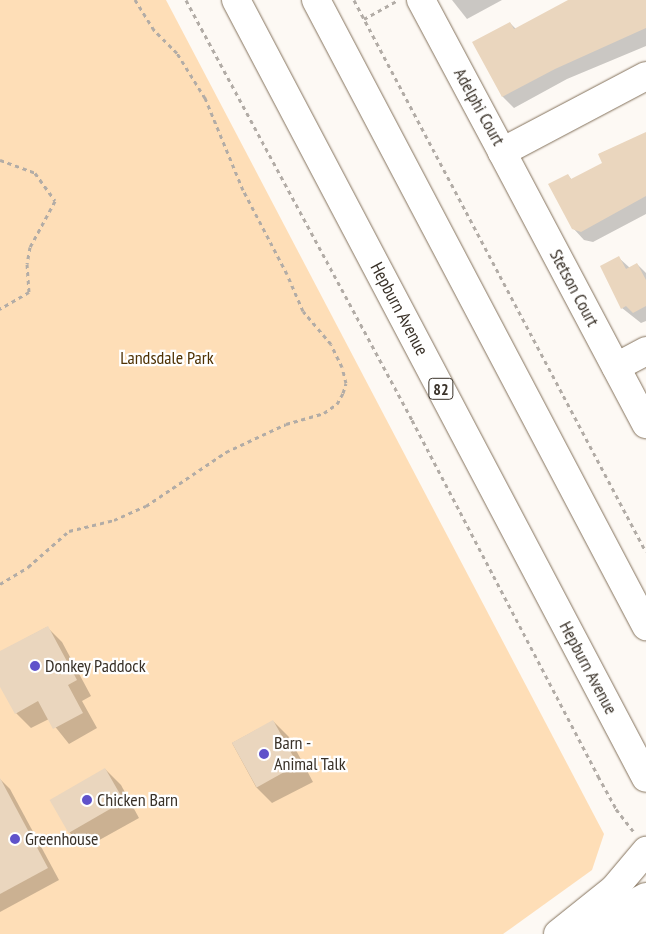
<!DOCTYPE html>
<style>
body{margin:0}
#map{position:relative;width:646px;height:934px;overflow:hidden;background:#fdf9f4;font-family:"PT Sans Narrow",sans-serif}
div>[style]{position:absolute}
.green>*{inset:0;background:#fedeb7}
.shadow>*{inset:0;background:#0003}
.building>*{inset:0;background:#ead6be;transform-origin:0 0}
.path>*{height:3px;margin-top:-1.5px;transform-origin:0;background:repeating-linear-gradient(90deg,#b2aca6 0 4px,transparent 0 8px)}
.roads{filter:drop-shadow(0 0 1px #84725c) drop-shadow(0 0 1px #84725c)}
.minor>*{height:28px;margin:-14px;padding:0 14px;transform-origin:14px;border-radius:14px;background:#fff}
.major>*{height:28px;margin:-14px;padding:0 14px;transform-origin:14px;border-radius:14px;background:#fff}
.dots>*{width:14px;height:14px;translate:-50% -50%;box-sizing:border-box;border:2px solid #fff;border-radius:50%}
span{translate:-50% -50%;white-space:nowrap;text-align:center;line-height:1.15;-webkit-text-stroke:4.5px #fff;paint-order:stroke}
.shield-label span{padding:1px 4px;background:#fff;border:1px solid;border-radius:4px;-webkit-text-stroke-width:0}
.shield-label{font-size:16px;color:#393128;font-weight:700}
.street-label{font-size:18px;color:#393128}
.park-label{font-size:18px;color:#4f3204}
.poi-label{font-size:18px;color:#393128}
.left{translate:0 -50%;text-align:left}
</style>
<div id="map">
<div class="green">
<div style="clip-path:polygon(0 0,166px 0,604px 834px,592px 870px,503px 934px,0 934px)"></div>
</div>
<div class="shadow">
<div style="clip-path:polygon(452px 0,502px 0,467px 19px)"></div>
<div style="clip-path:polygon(570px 0,646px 0,646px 46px,567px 79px,514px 108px,503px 97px,474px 43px,510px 23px,516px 29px)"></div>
<div style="clip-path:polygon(646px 134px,646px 214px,593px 242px,584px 240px,573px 228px,568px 175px,572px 180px,604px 163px,599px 154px)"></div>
<div style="clip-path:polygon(619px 258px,630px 268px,637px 264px,646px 273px,646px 321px,641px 323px,622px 308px)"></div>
<div style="clip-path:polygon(47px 627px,62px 642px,91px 696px,82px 701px,97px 728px,69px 744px,49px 719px,31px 728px,16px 713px,0 684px,0 652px)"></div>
<div style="clip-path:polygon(273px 721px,289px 737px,313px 782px,272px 803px,256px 787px,232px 743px)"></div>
<div style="clip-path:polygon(105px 769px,121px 785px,139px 818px,85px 848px,69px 832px)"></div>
<div style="clip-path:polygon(0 779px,10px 789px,59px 880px,0 912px)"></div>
</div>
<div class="building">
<div style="clip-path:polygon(568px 0,646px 0,646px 28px,555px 69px,502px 97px,472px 42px,510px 22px,514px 29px)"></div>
<div style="clip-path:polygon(646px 132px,646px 196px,581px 232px,572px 229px,548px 184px,568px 174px,571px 179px,602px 163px,598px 154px)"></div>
<div style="clip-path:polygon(619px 256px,626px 269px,637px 263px,646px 280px,646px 306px,633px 313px,626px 306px,621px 309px,600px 266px)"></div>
<div style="clip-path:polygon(48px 626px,77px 680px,68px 685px,83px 713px,53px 729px,38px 701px,15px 714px,0 687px,0 651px)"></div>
<div style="left:273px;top:720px;width:51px;height:47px;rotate:61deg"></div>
<div style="left:105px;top:768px;width:38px;height:64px;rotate:60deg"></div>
<div style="clip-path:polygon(0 778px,48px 868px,0 894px)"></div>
</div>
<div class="path">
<div style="left:186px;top:0;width:477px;rotate:61.7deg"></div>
<div style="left:412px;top:420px;width:402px;rotate:62.4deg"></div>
<div style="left:598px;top:776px;width:38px;rotate:61deg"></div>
<div style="left:616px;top:809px;width:28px;rotate:52deg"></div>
<div style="left:354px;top:0;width:624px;rotate:62.12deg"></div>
<div style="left:364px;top:19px;width:37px;rotate:-29deg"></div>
<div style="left:0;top:160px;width:37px;rotate:20deg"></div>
<div style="left:35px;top:173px;width:34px;rotate:54deg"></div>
<div style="left:55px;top:201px;width:52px;rotate:118.5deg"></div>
<div style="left:30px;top:247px;width:17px;rotate:100deg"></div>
<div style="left:27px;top:264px;width:28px;rotate:86deg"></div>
<div style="left:29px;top:292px;width:34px;rotate:150deg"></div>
<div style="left:0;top:584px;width:33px;rotate:-31deg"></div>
<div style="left:28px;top:567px;width:55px;rotate:-41.3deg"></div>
<div style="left:69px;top:531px;width:46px;rotate:-13.7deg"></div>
<div style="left:114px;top:520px;width:35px;rotate:-24deg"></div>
<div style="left:146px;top:506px;width:97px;rotate:-34deg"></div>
<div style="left:226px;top:452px;width:66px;rotate:-25deg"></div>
<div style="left:286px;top:424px;width:40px;rotate:-16deg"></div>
<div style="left:324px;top:413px;width:16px;rotate:-35deg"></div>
<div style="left:337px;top:404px;width:13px;rotate:-61deg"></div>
<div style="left:343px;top:393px;width:10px;rotate:-73deg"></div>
<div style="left:346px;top:383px;width:16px;rotate:-104deg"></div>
<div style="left:342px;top:367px;width:25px;rotate:-116deg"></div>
<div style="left:331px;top:344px;width:43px;rotate:-130.3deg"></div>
<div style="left:303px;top:311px;width:40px;rotate:-113.4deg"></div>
<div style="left:287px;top:274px;width:95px;rotate:-117.6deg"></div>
<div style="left:243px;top:190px;width:100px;rotate:-112.4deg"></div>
<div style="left:205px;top:98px;width:53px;rotate:-121.9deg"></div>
<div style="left:177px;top:53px;width:33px;rotate:-135deg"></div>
<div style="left:154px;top:30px;width:36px;rotate:-122deg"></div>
</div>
<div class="roads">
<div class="minor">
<div style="left:421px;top:0;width:172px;rotate:61.9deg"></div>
<div style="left:502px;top:152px;width:163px;rotate:-27.8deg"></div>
<div style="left:502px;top:152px;width:308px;rotate:62.1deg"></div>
<div style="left:616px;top:367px;width:34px;rotate:-28deg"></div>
<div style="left:592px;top:934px;width:17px;rotate:-50deg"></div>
<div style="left:603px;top:921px;width:49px;rotate:-29.2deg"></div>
<div style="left:622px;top:934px;width:27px;rotate:-28deg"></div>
</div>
<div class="major">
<div style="left:236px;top:0;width:879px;rotate:62.21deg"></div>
<div style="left:316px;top:0;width:708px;rotate:62.2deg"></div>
<div style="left:639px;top:925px;width:7px"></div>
<div style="left:558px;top:934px;width:72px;rotate:-38.8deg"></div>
<div style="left:614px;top:889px;width:50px;rotate:-49.9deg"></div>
</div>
</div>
<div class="dots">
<div style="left:35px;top:666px;background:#5f52ca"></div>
<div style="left:264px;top:754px;background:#5f52ca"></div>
<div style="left:87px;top:800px;background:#5f52ca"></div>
<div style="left:15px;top:839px;background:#5f52ca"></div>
</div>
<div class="shield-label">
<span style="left:441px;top:389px">82</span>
</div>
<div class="street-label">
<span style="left:479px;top:107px;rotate:61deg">Adelphi Court</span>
<span style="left:574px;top:288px;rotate:62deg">Stetson Court</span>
<span style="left:399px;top:309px;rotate:62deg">Hepburn Avenue</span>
<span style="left:588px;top:668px;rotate:62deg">Hepburn Avenue</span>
</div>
<div class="park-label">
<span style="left:167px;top:358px">Landsdale Park</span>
</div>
<div class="poi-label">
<span class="left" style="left:45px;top:666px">Donkey Paddock</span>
<span class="left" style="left:274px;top:754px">Barn -<br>Animal Talk</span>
<span class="left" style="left:97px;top:800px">Chicken Barn</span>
<span class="left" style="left:25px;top:839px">Greenhouse</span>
</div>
</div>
